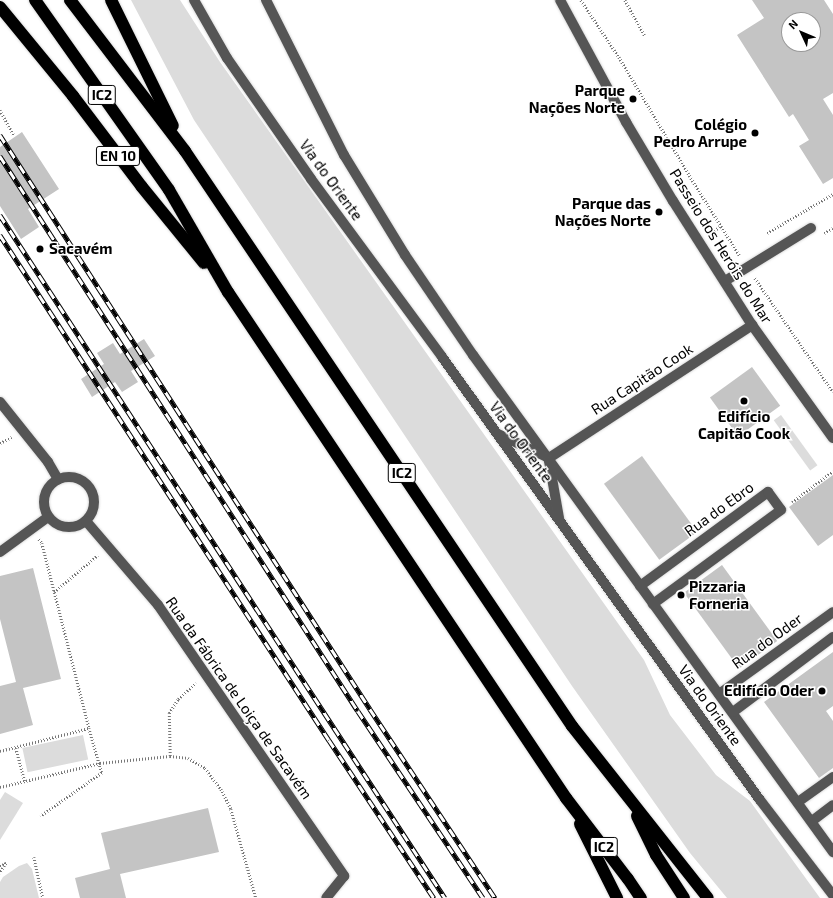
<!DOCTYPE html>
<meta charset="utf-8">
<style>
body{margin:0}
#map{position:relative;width:833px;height:898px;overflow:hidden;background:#fff;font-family:"Exo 2",sans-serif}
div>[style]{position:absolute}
.green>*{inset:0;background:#dcdcdc;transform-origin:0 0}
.building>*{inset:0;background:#c4c4c4;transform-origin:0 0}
.path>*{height:2.5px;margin-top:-1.25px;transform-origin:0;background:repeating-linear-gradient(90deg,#777 0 1px,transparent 0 3px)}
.roads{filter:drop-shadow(0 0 1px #dbdbdb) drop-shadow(0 0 1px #dbdbdb)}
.minor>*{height:10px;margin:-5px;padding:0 5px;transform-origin:5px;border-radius:5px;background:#555}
.minor>.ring{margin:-5px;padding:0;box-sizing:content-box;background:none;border:10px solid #555;border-radius:50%}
.highway>*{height:12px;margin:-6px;padding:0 6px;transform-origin:6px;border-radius:6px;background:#000}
.rail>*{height:4.5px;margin-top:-2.25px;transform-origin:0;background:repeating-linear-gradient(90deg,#fff 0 9px,#000 0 18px);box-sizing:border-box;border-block:1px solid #000}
.dots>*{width:11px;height:11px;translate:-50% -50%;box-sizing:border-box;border:2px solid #fff;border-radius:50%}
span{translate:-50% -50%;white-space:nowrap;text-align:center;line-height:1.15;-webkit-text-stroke:3px #fff;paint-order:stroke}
.shield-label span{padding:1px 3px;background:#fff;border:1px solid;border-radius:3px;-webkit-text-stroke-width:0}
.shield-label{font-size:14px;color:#000;font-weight:700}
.poi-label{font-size:15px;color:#000;font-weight:700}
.right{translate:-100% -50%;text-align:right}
.left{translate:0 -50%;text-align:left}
.street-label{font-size:15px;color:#000}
.north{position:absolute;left:781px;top:12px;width:40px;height:40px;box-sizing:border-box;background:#fff;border:1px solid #999;border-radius:50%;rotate:314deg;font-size:11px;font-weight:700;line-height:16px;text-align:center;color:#000}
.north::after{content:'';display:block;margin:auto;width:14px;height:18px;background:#000;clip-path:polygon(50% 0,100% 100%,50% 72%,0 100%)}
</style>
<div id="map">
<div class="green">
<div style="clip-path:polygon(131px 0,180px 0,220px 62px,644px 660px,670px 715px,716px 775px,750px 801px,820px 898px,727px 898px,690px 853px,572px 686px,194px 120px)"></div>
<div style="left:781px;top:415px;width:62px;height:9px;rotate:54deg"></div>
<div style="left:83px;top:735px;width:25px;height:62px;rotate:78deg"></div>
<div style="clip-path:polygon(5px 792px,23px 803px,0 840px,0 800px)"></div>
<div style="clip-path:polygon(27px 863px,32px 869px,39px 898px,0 898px,0 882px,3px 877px,19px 866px)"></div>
</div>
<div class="building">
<div style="clip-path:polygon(evenodd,752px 0,824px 0,833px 14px,833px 93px,823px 99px,833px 115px,833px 178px,823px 184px,799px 146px,809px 140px,793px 114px,789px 117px,737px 35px,764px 18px,752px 0,789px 20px,813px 20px,813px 44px,789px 44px,789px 20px)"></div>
<div style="clip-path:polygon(22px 132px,59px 189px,28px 209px,39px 227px,21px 239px,0 206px,0 147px)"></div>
<div style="clip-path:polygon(144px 339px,155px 356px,131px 371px,138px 382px,122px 392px,115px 382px,92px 397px,81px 379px,104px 364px,97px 353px,113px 343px,120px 354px)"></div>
<div style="left:752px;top:367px;width:48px;height:52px;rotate:54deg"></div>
<div style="left:642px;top:456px;width:94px;height:47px;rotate:54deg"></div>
<div style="clip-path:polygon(833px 475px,833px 535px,818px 546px,789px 507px)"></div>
<div style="left:722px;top:565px;width:94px;height:47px;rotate:54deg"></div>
<div style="clip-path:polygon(33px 568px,61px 679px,23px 688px,33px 725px,0 734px,0 686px,16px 682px,0 619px,0 576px)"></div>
<div style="clip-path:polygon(833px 652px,833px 706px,826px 711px,833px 721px,833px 768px,819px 778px,764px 702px)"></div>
<div style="clip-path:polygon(208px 808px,219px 852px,120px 874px,126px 898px,80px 898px,75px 878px,110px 869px,101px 833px)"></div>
</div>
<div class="path">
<div style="left:581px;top:0;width:69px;rotate:56.3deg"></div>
<div style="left:619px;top:57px;width:141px;rotate:59.2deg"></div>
<div style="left:691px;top:178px;width:92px;rotate:57.9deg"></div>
<div style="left:625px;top:0;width:41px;rotate:60.9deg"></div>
<div style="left:0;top:110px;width:29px;rotate:61deg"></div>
<div style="left:767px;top:233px;width:77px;rotate:-30.6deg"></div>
<div style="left:824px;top:233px;width:10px;rotate:-29deg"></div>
<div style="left:709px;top:234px;width:14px;rotate:-34deg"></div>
<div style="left:755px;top:278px;width:138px;rotate:55.6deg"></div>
<div style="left:0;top:443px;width:13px;rotate:-27deg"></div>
<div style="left:792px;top:502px;width:51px;rotate:-37.1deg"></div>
<div style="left:39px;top:539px;width:5px;rotate:53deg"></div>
<div style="left:42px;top:543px;width:191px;rotate:75.7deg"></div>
<div style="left:54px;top:592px;width:57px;rotate:-40.1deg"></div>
<div style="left:16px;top:748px;width:34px;rotate:75deg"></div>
<div style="left:0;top:751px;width:92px;rotate:-14.5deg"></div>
<div style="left:89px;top:728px;width:47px;rotate:73.9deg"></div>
<div style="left:102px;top:773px;width:75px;rotate:144.8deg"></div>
<div style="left:170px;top:756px;width:43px;rotate:-91.3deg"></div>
<div style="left:169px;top:713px;width:17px;rotate:-57deg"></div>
<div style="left:178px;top:699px;width:24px;rotate:-42deg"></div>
<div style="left:0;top:787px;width:103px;rotate:-13.5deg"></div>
<div style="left:100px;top:763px;width:70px;rotate:-5.7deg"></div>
<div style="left:170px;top:756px;width:18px;rotate:6deg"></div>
<div style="left:188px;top:758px;width:20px;rotate:30deg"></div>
<div style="left:205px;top:768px;width:26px;rotate:53deg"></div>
<div style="left:221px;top:789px;width:22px;rotate:63deg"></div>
<div style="left:231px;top:809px;width:92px;rotate:74.3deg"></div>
<div style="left:34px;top:857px;width:42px;rotate:77.6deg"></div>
<div style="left:0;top:866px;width:7px;rotate:-27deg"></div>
<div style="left:6px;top:863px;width:12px;rotate:121deg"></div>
</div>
<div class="roads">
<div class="minor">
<div style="left:194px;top:0;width:67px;rotate:60.4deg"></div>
<div style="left:227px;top:58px;width:147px;rotate:55.2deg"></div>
<div style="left:311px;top:179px;width:221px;rotate:53.6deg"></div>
<div style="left:442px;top:357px;width:545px;rotate:54.33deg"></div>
<div style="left:760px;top:800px;width:120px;rotate:52.5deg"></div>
<div style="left:266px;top:0;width:174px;rotate:63.3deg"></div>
<div style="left:344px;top:155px;width:117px;rotate:58.6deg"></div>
<div style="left:405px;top:255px;width:121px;rotate:55.8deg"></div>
<div style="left:473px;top:355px;width:614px;rotate:54.08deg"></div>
<div style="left:560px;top:0;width:139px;rotate:61.6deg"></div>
<div style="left:626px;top:122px;width:92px;rotate:59.3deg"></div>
<div style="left:673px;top:201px;width:147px;rotate:57.5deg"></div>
<div style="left:752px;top:325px;width:139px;rotate:54.4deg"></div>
<div style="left:725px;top:281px;width:101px;rotate:-31.6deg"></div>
<div style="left:0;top:402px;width:77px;rotate:51.3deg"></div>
<div style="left:48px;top:462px;width:20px;rotate:60deg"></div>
<div style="left:498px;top:434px;width:54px;rotate:25.1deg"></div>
<div style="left:549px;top:458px;width:243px;rotate:-33.2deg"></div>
<div style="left:549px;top:461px;width:58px;rotate:80deg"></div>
<div class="ring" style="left:44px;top:477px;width:40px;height:40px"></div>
<div style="left:86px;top:521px;width:111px;rotate:49.4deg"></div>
<div style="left:158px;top:605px;width:329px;rotate:55.5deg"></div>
<div style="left:344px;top:876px;width:28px;rotate:129deg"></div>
<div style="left:0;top:552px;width:59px;rotate:-36.1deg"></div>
<div style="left:640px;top:586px;width:159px;rotate:-36.3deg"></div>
<div style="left:768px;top:492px;width:22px;rotate:54deg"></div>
<div style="left:781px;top:510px;width:159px;rotate:143.7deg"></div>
<div style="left:719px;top:694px;width:140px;rotate:-35.7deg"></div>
<div style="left:733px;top:712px;width:125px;rotate:-36.9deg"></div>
<div style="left:798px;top:802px;width:43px;rotate:-35.5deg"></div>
<div style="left:812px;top:821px;width:26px;rotate:-37deg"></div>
</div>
<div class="highway">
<div style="left:35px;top:0;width:232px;rotate:54.8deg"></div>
<div style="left:169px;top:190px;width:118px;rotate:60deg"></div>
<div style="left:228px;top:292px;width:609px;rotate:56.26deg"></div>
<div style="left:566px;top:798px;width:102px;rotate:52.6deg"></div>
<div style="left:628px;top:879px;width:23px;rotate:56deg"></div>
<div style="left:70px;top:0;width:190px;rotate:52.7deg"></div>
<div style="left:185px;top:151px;width:693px;rotate:56.06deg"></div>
<div style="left:572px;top:726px;width:219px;rotate:51.7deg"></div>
<div style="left:111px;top:0;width:140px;rotate:63.8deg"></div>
<div style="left:0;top:7px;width:115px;rotate:50.6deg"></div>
<div style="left:73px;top:96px;width:114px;rotate:52.8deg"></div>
<div style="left:142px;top:187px;width:98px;rotate:50.8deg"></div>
<div style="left:637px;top:816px;width:43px;rotate:64deg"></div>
<div style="left:656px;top:855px;width:51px;rotate:56.9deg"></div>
<div style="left:580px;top:824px;width:83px;rotate:63.4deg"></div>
</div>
</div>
<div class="rail">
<div style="left:0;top:135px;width:683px;rotate:57.19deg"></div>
<div style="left:370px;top:709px;width:227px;rotate:56.5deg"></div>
<div style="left:0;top:156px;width:660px;rotate:57.18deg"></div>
<div style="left:358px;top:711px;width:225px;rotate:56.2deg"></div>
<div style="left:0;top:215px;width:815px;rotate:56.91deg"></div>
<div style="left:0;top:235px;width:603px;rotate:56.92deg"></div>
<div style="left:329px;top:740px;width:190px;rotate:56.4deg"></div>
</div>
<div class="dots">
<div style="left:633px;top:99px;background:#000"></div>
<div style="left:755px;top:133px;background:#000"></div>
<div style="left:659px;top:212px;background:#000"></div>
<div style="left:40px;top:249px;background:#000"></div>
<div style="left:744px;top:401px;background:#000"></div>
<div style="left:681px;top:595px;background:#000"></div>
<div style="left:822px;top:691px;background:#000"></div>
</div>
<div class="shield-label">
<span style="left:102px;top:95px">IC2</span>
<span style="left:118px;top:156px">EN 10</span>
<span style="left:402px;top:473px">IC2</span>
<span style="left:604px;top:847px">IC2</span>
</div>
<div class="poi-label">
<span class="right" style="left:625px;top:99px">Parque<br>Nações Norte</span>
<span class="right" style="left:747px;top:133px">Colégio<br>Pedro Arrupe</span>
<span class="right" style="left:651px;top:212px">Parque das<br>Nações Norte</span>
<span class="left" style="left:49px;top:249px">Sacavém</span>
<span style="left:744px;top:425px">Edifício<br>Capitão Cook</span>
<span class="left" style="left:689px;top:595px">Pizzaria<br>Forneria</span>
<span class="right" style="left:814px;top:691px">Edifício Oder</span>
</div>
<div class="street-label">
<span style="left:331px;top:180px;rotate:54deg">Via do Oriente</span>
<span style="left:721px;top:246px;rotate:58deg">Passeio dos Heróis do Mar</span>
<span style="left:642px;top:379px;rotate:-33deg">Rua Capitão Cook</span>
<span style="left:521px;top:442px;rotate:54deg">Via do Oriente</span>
<span style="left:719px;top:509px;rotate:-36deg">Rua do Ebro</span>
<span style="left:767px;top:641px;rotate:-36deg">Rua do Oder</span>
<span style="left:239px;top:698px;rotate:55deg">Rua da Fábrica de Loiça de Sacavém</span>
<span style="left:710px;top:705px;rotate:54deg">Via do Oriente</span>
</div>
<div class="north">N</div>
</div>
